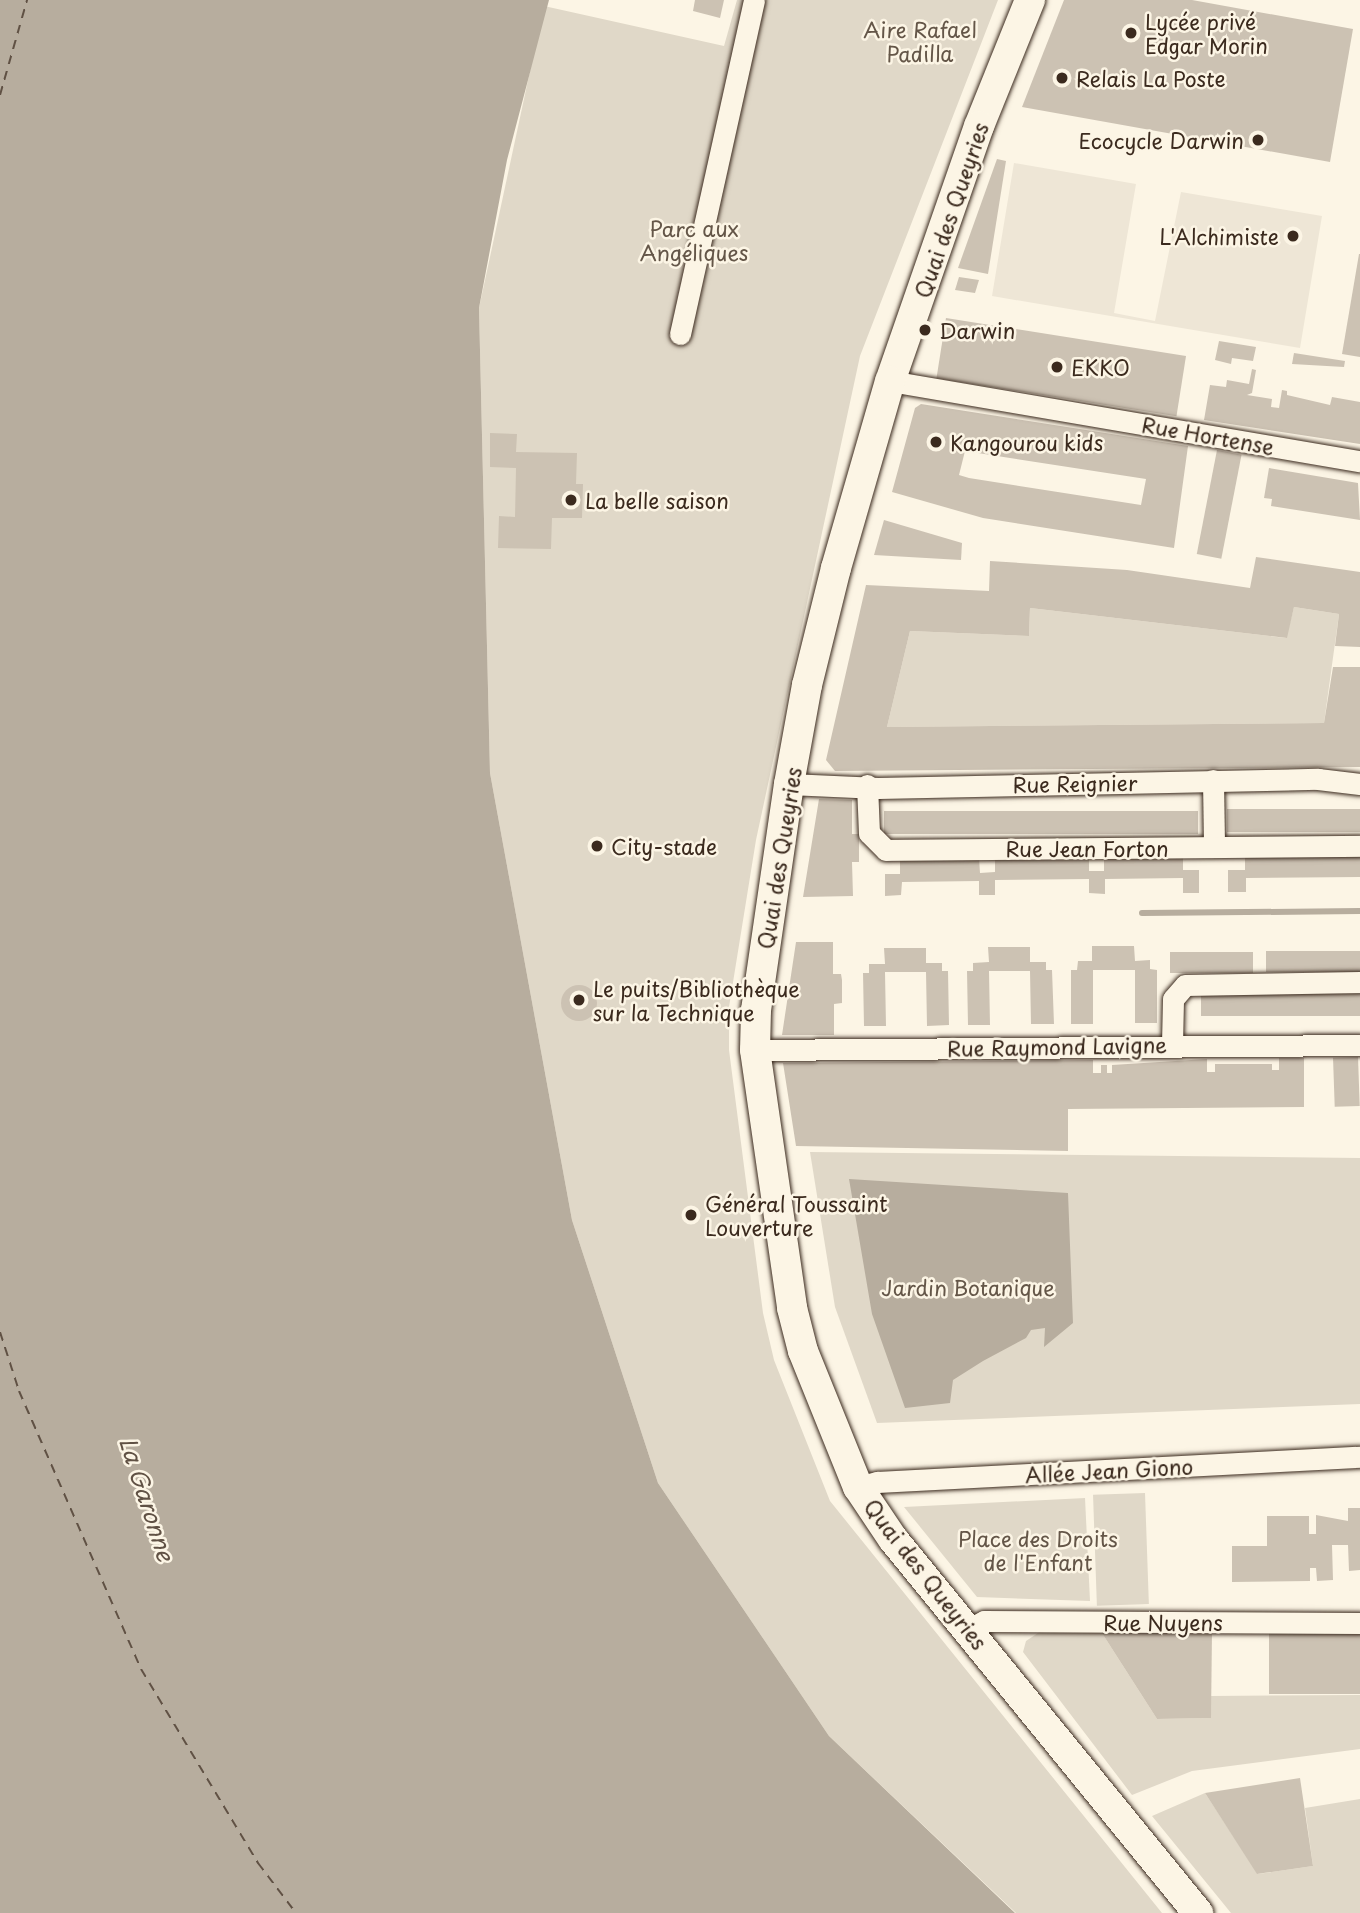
<!DOCTYPE html>
<meta charset="utf-8">
<style>
body{margin:0}
#map{position:relative;width:1360px;height:1913px;overflow:hidden;background:#fcf5e5;font-family:"Playpen Sans",sans-serif}
div>[style]{position:absolute}
.built>*{inset:0;background:#eee6d6}
.green>*{inset:0;background:#e0d8c8;transform-origin:0 0}
.water>*{inset:0;background:#b7ad9e}
.stream>*{height:6px;margin:-3px;padding:0 3px;transform-origin:3px;border-radius:3px;background:#b7ad9e}
.ferry>*{height:2px;margin-top:-1px;transform-origin:0;background:repeating-linear-gradient(90deg,#605144 0 9px,transparent 0 16px)}
.building>*{inset:0;background:#ccc2b3;transform-origin:0 0}
.round{border-radius:50%}
.roads{filter:drop-shadow(0 0 2px #3b2a1e) drop-shadow(0 0 2px #3b2a1e)}
.street>*{height:21px;margin:-10.5px;padding:0 10.5px;transform-origin:10.5px;border-radius:10.5px;background:#fcf5e5}
.secondary>*{height:30px;margin:-15px;padding:0 15px;transform-origin:15px;border-radius:15px;background:#fcf5e5}
.dots>*{width:19px;height:19px;translate:-50% -50%;box-sizing:border-box;border:4px solid #fcf5e5;border-radius:50%}
span{translate:-50% -50%;white-space:nowrap;text-align:center;line-height:1.15;-webkit-text-stroke:5px #fcf5e5;paint-order:stroke}
.poi-label{font-size:21px;color:#3b2a1e}
.left{translate:0 -50%;text-align:left}
.right{translate:-100% -50%;text-align:right}
.park-label{font-size:21px;color:#645648}
.street-label{font-size:21px;color:#3b2a1e}
.water-label{font-size:23px;color:#605144;font-style:italic}
</style>
<div id="map">
<div class="built">
<div style="clip-path:polygon(1014px 163px,1136px 184px,1114px 313px,1155px 321px,1181px 192px,1322px 216px,1300px 348px,992px 296px)"></div>
</div>
<div class="green">
<div style="clip-path:polygon(737px 0,998px 0,860px 356px,756px 840px,729px 1007px,729px 1050px,763px 1313px,774px 1360px,830px 1501px,1162px 1913px,1016px 1913px,829px 1736px,658px 1483px,572px 1220px,490px 773px,479px 308px,544px 6px,724px 46px)"></div>
<div style="clip-path:polygon(1294px 607px,1339px 614px,1324px 723px,887px 727px,910px 631px,1029px 636px,1030px 608px,1286px 638px)"></div>
<div style="clip-path:polygon(810px 1152px,1360px 1158px,1360px 1404px,877px 1423px,835px 1307px)"></div>
<div style="left:1145px;top:1493px;width:111px;height:52px;rotate:88deg"></div>
<div style="clip-path:polygon(1085px 1498px,1090px 1601px,977px 1597px,904px 1507px)"></div>
<div style="clip-path:polygon(1100px 1630px,1157px 1719px,1211px 1718px,1211px 1696px,1360px 1695px,1360px 1749px,1192px 1771px,1132px 1795px,1023px 1652px,1026px 1641px,1041px 1631px)"></div>
<div style="clip-path:polygon(1205px 1793px,1258px 1874px,1313px 1866px,1305px 1808px,1360px 1799px,1360px 1913px,1231px 1913px,1152px 1816px)"></div>
</div>
<div class="water">
<div style="clip-path:polygon(0 0,549px 0,507px 160px,479px 308px,490px 773px,572px 1220px,658px 1483px,829px 1736px,1015px 1913px,0 1913px)"></div>
<div style="clip-path:polygon(849px 1179px,1068px 1193px,1073px 1323px,1044px 1347px,1045px 1328px,1031px 1330px,1026px 1338px,983px 1361px,953px 1380px,950px 1403px,905px 1408px,872px 1314px)"></div>
</div>
<div class="stream">
<div style="left:1142px;top:913px;width:218px;rotate:-0.5deg"></div>
</div>
<div class="ferry">
<div style="left:0;top:95px;width:99px;rotate:-74.1deg"></div>
<div style="left:0;top:1332px;width:62px;rotate:72.1deg"></div>
<div style="left:19px;top:1391px;width:304px;rotate:66.3deg"></div>
<div style="left:141px;top:1669px;width:227px;rotate:58.9deg"></div>
<div style="left:258px;top:1863px;width:63px;rotate:52.8deg"></div>
</div>
<div class="building">
<div style="clip-path:polygon(695px 0,724px 0,720px 18px,693px 11px)"></div>
<div style="clip-path:polygon(1064px 0,1192px 0,1353px 29px,1330px 162px,1022px 107px)"></div>
<div style="clip-path:polygon(997px 159px,1006px 161px,988px 274px,958px 268px)"></div>
<div style="clip-path:polygon(1359px 254px,1360px 254px,1360px 357px,1342px 354px)"></div>
<div style="clip-path:polygon(959px 277px,979px 280px,975px 293px,955px 290px)"></div>
<div style="left:946px;top:318px;width:243px;height:61px;rotate:9deg"></div>
<div style="clip-path:polygon(1219px 341px,1256px 347px,1253px 361px,1232px 358px,1231px 364px,1215px 360px)"></div>
<div style="clip-path:polygon(1294px 353px,1345px 361px,1344px 367px,1292px 364px)"></div>
<div style="clip-path:polygon(1252px 369px,1256px 370px,1252px 393px,1247px 395px,1272px 399px,1271px 407px,1279px 408px,1282px 390px,1287px 391px,1287px 395px,1330px 405px,1332px 397px,1360px 402px,1360px 444px,1204px 420px,1210px 385px,1226px 387px,1227px 380px,1249px 384px)"></div>
<div style="clip-path:polygon(evenodd,921px 404px,1188px 446px,1174px 548px,983px 518px,892px 492px,915px 408px,921px 404px,965px 451px,1146px 479px,1141px 505px,969px 478px,959px 475px,965px 451px)"></div>
<div style="clip-path:polygon(490px 433px,517px 434px,516px 452px,577px 453px,576px 484px,583px 484px,582px 518px,552px 518px,551px 549px,498px 548px,499px 516px,515px 517px,516px 468px,490px 467px)"></div>
<div style="left:1217px;top:450px;width:25px;height:106px;rotate:11deg"></div>
<div style="clip-path:polygon(1269px 468px,1358px 483px,1360px 520px,1271px 506px,1272px 499px,1264px 498px)"></div>
<div style="clip-path:polygon(884px 520px,962px 543px,961px 560px,874px 555px)"></div>
<div style="clip-path:polygon(1256px 557px,1360px 572px,1360px 647px,1335px 646px,1339px 614px,1294px 607px,1287px 638px,1030px 608px,1029px 636px,910px 631px,887px 727px,1324px 723px,1333px 667px,1360px 667px,1360px 767px,835px 771px,826px 760px,866px 585px,989px 591px,990px 561px,1127px 570px,1250px 588px)"></div>
<div style="clip-path:polygon(819px 799px,852px 800px,852px 834px,859px 834px,859px 862px,852px 862px,853px 896px,803px 897px)"></div>
<div style="left:1360px;top:809px;width:23px;height:133px;rotate:90deg"></div>
<div style="left:1198px;top:811px;width:23px;height:314px;rotate:90deg"></div>
<div style="clip-path:polygon(1360px 854px,1360px 877px,1246px 878px,1246px 892px,1228px 892px,1228px 870px,1245px 870px,1245px 856px)"></div>
<div style="clip-path:polygon(1183px 856px,1183px 870px,1199px 870px,1199px 893px,1183px 893px,1183px 878px,1105px 879px,1105px 894px,1089px 893px,1089px 879px,995px 880px,995px 895px,979px 895px,979px 881px,902px 882px,901px 895px,885px 896px,885px 874px,900px 874px,900px 859px,979px 858px,980px 873px,995px 872px,995px 859px,1089px 857px,1089px 871px,1104px 871px,1104px 857px)"></div>
<div style="clip-path:polygon(796px 942px,833px 942px,833px 974px,841px 974px,842px 980px,842px 1003px,834px 1004px,834px 1035px,782px 1035px)"></div>
<div style="clip-path:polygon(1092px 946px,1134px 946px,1135px 961px,1150px 960px,1150px 969px,1157px 970px,1157px 1023px,1135px 1023px,1135px 970px,1093px 970px,1093px 1024px,1071px 1024px,1071px 970px,1077px 970px,1078px 961px,1092px 961px)"></div>
<div style="clip-path:polygon(988px 947px,1030px 947px,1030px 962px,1046px 962px,1046px 970px,1052px 970px,1054px 1024px,1031px 1024px,1030px 971px,989px 971px,990px 1025px,968px 1025px,967px 971px,973px 971px,973px 963px,989px 962px)"></div>
<div style="clip-path:polygon(884px 948px,926px 948px,926px 963px,942px 963px,942px 971px,948px 971px,949px 1025px,927px 1026px,926px 972px,885px 972px,886px 1026px,864px 1026px,863px 973px,869px 973px,869px 964px,885px 964px)"></div>
<div style="left:1360px;top:951px;width:21px;height:94px;rotate:90deg"></div>
<div style="left:1253px;top:952px;width:21px;height:83px;rotate:90deg"></div>
<div class="round" style="left:561px;top:985px;width:36px;height:36px"></div>
<div style="left:1360px;top:994px;width:22px;height:159px;rotate:90deg"></div>
<div style="left:1358px;top:1057px;width:49px;height:25px;rotate:88deg"></div>
<div style="clip-path:polygon(1279px 1058px,1304px 1058px,1304px 1107px,1068px 1109px,1068px 1151px,796px 1146px,783px 1063px,1093px 1060px,1093px 1073px,1101px 1073px,1101px 1065px,1107px 1065px,1107px 1073px,1112px 1073px,1112px 1065px,1207px 1059px,1207px 1072px,1215px 1072px,1215px 1064px,1272px 1064px,1272px 1070px,1279px 1070px)"></div>
<div style="clip-path:polygon(1348px 1508px,1360px 1508px,1360px 1570px,1349px 1571px,1348px 1545px,1332px 1545px,1333px 1580px,1317px 1581px,1316px 1568px,1310px 1568px,1310px 1581px,1232px 1582px,1232px 1546px,1267px 1546px,1267px 1516px,1309px 1516px,1309px 1534px,1316px 1534px,1316px 1515px,1348px 1521px)"></div>
<div style="clip-path:polygon(1100px 1630px,1212px 1631px,1211px 1718px,1157px 1719px)"></div>
<div style="left:1269px;top:1632px;width:91px;height:62px"></div>
<div style="clip-path:polygon(1300px 1778px,1313px 1866px,1257px 1874px,1205px 1793px)"></div>
</div>
<div class="roads">
<div class="street">
<div style="left:680px;top:334px;width:342px;rotate:-77.5deg"></div>
<div style="left:890px;top:381px;width:477px;rotate:9.7deg"></div>
<div style="left:1213px;top:780px;width:67px;rotate:89.1deg"></div>
<div style="left:789px;top:784px;width:89px;rotate:2.6deg"></div>
<div style="left:878px;top:788px;width:440px;rotate:-1.2deg"></div>
<div style="left:1318px;top:779px;width:42px;rotate:6.8deg"></div>
<div style="left:867px;top:785px;width:48px;rotate:87.6deg"></div>
<div style="left:869px;top:833px;width:24px;rotate:45deg"></div>
<div style="left:886px;top:850px;width:474px;rotate:-0.5deg"></div>
<div style="left:1172px;top:1044px;width:45px;rotate:-88.7deg"></div>
<div style="left:1173px;top:999px;width:18px;rotate:-49deg"></div>
<div style="left:1185px;top:985px;width:175px;rotate:-1deg"></div>
<div style="left:755px;top:1050px;width:605px;rotate:-0.47deg"></div>
<div style="left:858px;top:1487px;width:20px;rotate:-15deg"></div>
<div style="left:877px;top:1482px;width:484px;rotate:-3deg"></div>
<div style="left:969px;top:1629px;width:17px;rotate:-28deg"></div>
<div style="left:984px;top:1621px;width:376px;rotate:0.3deg"></div>
</div>
<div class="secondary">
<div style="left:1030px;top:0;width:136px;rotate:112deg"></div>
<div style="left:979px;top:126px;width:270px;rotate:109.2deg"></div>
<div style="left:890px;top:381px;width:195px;rotate:106.1deg"></div>
<div style="left:836px;top:568px;width:121px;rotate:103.9deg"></div>
<div style="left:807px;top:685px;width:101px;rotate:100.3deg"></div>
<div style="left:789px;top:784px;width:228px;rotate:98.3deg"></div>
<div style="left:756px;top:1010px;width:40px;rotate:91.4deg"></div>
<div style="left:755px;top:1050px;width:261px;rotate:81.8deg"></div>
<div style="left:792px;top:1308px;width:44px;rotate:75.7deg"></div>
<div style="left:803px;top:1351px;width:147px;rotate:68deg"></div>
<div style="left:858px;top:1487px;width:63px;rotate:56.1deg"></div>
<div style="left:893px;top:1539px;width:483px;rotate:50.8deg"></div>
</div>
</div>
<div class="dots">
<div style="left:1131px;top:33px;background:#3b2a1e"></div>
<div style="left:1062px;top:78px;background:#3b2a1e"></div>
<div style="left:1258px;top:140px;background:#3b2a1e"></div>
<div style="left:1293px;top:236px;background:#3b2a1e"></div>
<div style="left:925px;top:330px;background:#3b2a1e"></div>
<div style="left:1057px;top:367px;background:#3b2a1e"></div>
<div style="left:936px;top:442px;background:#3b2a1e"></div>
<div style="left:571px;top:500px;background:#3b2a1e"></div>
<div style="left:597px;top:846px;background:#3b2a1e"></div>
<div style="left:579px;top:1000px;background:#3b2a1e"></div>
<div style="left:691px;top:1215px;background:#3b2a1e"></div>
</div>
<div class="poi-label">
<span class="left" style="left:1145px;top:33px">Lycée privé<br>Edgar Morin</span>
<span class="left" style="left:1076px;top:78px">Relais La Poste</span>
<span class="right" style="left:1244px;top:140px">Ecocycle Darwin</span>
<span class="right" style="left:1279px;top:236px">L'Alchimiste</span>
<span class="left" style="left:939px;top:330px">Darwin</span>
<span class="left" style="left:1071px;top:367px">EKKO</span>
<span class="left" style="left:950px;top:442px">Kangourou kids</span>
<span class="left" style="left:585px;top:500px">La belle saison</span>
<span class="left" style="left:611px;top:846px">City-stade</span>
<span class="left" style="left:593px;top:1000px">Le puits/Bibliothèque<br>sur la Technique</span>
<span class="left" style="left:705px;top:1215px">Général Toussaint<br>Louverture</span>
</div>
<div class="park-label">
<span style="left:920px;top:41px">Aire Rafael<br>Padilla</span>
<span style="left:694px;top:240px">Parc aux<br>Angéliques</span>
<span style="left:968px;top:1287px">Jardin Botanique</span>
<span style="left:1038px;top:1550px">Place des Droits<br>de l'Enfant</span>
</div>
<div class="street-label">
<span style="left:951px;top:210px;rotate:-71deg">Quai des Queyries</span>
<span style="left:1208px;top:435px;rotate:10deg">Rue Hortense</span>
<span style="left:1075px;top:783px;rotate:-1deg">Rue Reignier</span>
<span style="left:1087px;top:848px">Rue Jean Forton</span>
<span style="left:779px;top:858px;rotate:-81deg">Quai des Queyries</span>
<span style="left:1057px;top:1046px;rotate:-1deg">Rue Raymond Lavigne</span>
<span style="left:1109px;top:1470px;rotate:-3deg">Allée Jean Giono</span>
<span style="left:926px;top:1574px;rotate:52deg">Quai des Queyries</span>
<span style="left:1163px;top:1622px">Rue Nuyens</span>
</div>
<div class="water-label">
<span style="left:147px;top:1499px;rotate:72deg">La Garonne</span>
</div>
</div>
